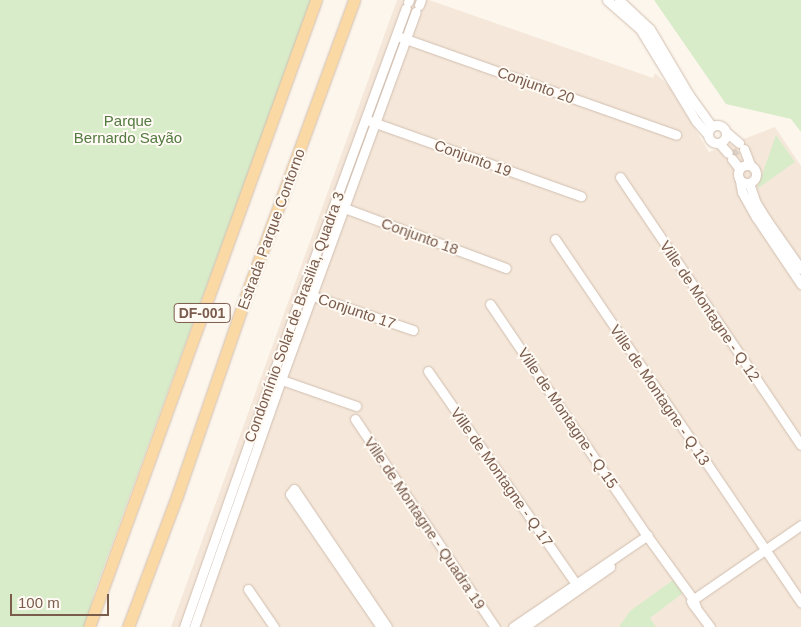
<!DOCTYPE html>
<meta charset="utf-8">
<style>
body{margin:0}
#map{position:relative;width:801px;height:627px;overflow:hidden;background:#fdf6ec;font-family:Helvetica,sans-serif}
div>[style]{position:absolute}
.residential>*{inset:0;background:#f5e8da}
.green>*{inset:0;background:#d8ecc9}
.minor-tunnel>*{height:9px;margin-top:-4.5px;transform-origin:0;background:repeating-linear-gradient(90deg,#dcd0c4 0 9px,transparent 0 13.5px)}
.roads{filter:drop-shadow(0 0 1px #d1beb0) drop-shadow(0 0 1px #d1beb0)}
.minor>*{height:9px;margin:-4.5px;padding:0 4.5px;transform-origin:4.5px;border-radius:4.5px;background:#fff}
.minor>.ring{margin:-4.5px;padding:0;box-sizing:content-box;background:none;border:9px solid #fff;border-radius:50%}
.major>*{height:11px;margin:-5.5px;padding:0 5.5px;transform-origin:5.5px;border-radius:5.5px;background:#fbd9a5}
span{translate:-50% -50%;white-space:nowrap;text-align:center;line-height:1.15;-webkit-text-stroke:4px #fffaf3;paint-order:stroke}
.shield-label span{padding:1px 4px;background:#fffaf3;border:1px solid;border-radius:4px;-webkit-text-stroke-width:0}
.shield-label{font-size:14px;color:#7a5c4d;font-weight:700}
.street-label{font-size:15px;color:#7a5c4d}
.park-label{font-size:15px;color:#537a41}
.scale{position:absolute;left:10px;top:594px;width:99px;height:22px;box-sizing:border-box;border:2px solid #7a5c4d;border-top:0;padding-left:6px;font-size:15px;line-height:18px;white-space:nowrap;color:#7a5c4d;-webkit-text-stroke:4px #fffaf3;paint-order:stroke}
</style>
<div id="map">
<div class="residential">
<div style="clip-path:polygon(397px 0,429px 0,653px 78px,655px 73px,669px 86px,709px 152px,775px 127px,801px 166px,801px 627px,171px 627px)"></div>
</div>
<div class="green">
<div style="clip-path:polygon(0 0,312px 0,158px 418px,94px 594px,85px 627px,0 627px)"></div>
<div style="clip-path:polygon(654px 0,801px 0,801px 132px,791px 119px,726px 104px)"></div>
<div style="clip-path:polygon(776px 135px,795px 162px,757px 189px,763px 172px)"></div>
<div style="clip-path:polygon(673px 580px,683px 593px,650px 618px,656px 627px,619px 627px,630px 611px)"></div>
</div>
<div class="minor-tunnel">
<div style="left:732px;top:150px;width:7px;rotate:56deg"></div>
</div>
<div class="roads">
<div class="minor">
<div style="left:607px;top:0;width:44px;rotate:41.3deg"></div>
<div style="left:640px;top:29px;width:108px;rotate:58.7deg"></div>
<div style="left:696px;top:121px;width:18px;rotate:49deg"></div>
<div style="left:619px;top:0;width:42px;rotate:43.1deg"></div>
<div style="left:650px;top:29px;width:77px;rotate:59.4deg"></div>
<div style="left:689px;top:95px;width:39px;rotate:54deg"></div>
<div style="left:408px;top:2px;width:2px;rotate:-63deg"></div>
<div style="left:419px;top:5px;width:5px;rotate:-68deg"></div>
<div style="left:400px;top:37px;width:293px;rotate:19.5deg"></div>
<div style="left:370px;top:121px;width:224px;rotate:19.6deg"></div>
<div class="ring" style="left:708px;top:125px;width:9px;height:9px"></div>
<div style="left:726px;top:132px;width:17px;rotate:40deg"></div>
<div style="left:719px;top:143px;width:13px;rotate:48deg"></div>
<div style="left:744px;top:149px;width:17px;rotate:69deg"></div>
<div style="left:732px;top:159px;width:11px;rotate:52deg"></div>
<div class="ring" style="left:738px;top:165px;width:9px;height:9px"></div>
<div style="left:620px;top:177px;width:323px;rotate:56deg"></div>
<div style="left:740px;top:181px;width:11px;rotate:80deg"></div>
<div style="left:742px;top:192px;width:29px;rotate:61deg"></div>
<div style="left:756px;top:217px;width:81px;rotate:56.1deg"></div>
<div style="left:749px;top:183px;width:21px;rotate:71deg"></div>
<div style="left:756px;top:203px;width:19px;rotate:58deg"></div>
<div style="left:766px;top:219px;width:61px;rotate:55deg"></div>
<div style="left:339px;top:206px;width:178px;rotate:20.4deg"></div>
<div style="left:555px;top:239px;width:439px;rotate:55.9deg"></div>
<div style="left:307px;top:294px;width:112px;rotate:18.8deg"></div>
<div style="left:490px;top:304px;width:277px;rotate:55.9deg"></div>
<div style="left:645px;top:533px;width:82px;rotate:54deg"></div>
<div style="left:693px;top:599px;width:9px;rotate:69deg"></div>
<div style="left:428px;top:371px;width:264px;rotate:55.2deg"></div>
<div style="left:276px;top:378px;width:85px;rotate:19.3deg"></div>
<div style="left:355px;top:419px;width:251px;rotate:56.1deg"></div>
<div style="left:248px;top:589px;width:46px;rotate:55.6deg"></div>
<div style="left:691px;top:601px;width:134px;rotate:-34.6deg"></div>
<div style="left:692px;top:603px;width:30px;rotate:53deg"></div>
<div style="left:184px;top:627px;width:355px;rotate:-70.6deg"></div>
<div style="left:302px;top:292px;width:302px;rotate:-69.9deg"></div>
<div style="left:194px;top:627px;width:262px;rotate:-70.6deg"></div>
<div style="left:281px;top:380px;width:392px;rotate:-69.9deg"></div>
<div style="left:381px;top:627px;width:161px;rotate:-124.4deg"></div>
<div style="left:290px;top:494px;width:6px;rotate:-51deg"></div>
<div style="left:294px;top:489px;width:166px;rotate:56deg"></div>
<div style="left:513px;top:627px;width:163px;rotate:-34.3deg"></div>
<div style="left:524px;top:627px;width:105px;rotate:-34.9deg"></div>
</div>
<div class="major">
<div style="left:89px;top:627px;width:667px;rotate:-70.1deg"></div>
<div style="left:128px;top:627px;width:140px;rotate:-69.5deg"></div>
<div style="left:177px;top:496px;width:218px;rotate:-71deg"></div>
<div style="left:248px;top:290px;width:309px;rotate:-69.9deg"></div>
</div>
</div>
<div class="shield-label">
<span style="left:202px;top:313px">DF-001</span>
</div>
<div class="street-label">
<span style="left:536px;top:85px;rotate:20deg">Conjunto 20</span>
<span style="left:473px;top:158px;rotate:20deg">Conjunto 19</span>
<span style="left:271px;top:229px;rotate:-70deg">Estrada Parque Contorno</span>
<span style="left:420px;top:236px;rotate:20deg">Conjunto 18</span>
<span style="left:357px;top:311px;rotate:19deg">Conjunto 17</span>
<span style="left:710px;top:311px;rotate:56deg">Ville de Montagne - Q 12</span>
<span style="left:294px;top:317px;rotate:-70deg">Condomínio Solar de Brasilia, Quadra 3</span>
<span style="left:660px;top:395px;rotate:56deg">Ville de Montagne - Q 13</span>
<span style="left:568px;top:418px;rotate:56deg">Ville de Montagne - Q 15</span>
<span style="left:502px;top:477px;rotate:55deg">Ville de Montagne - Q 17</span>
<span style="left:425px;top:523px;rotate:56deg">Ville de Montagne - Quadra 19</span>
</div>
<div class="park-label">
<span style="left:128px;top:129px">Parque<br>Bernardo Sayão</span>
</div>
<div class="scale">100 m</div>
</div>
